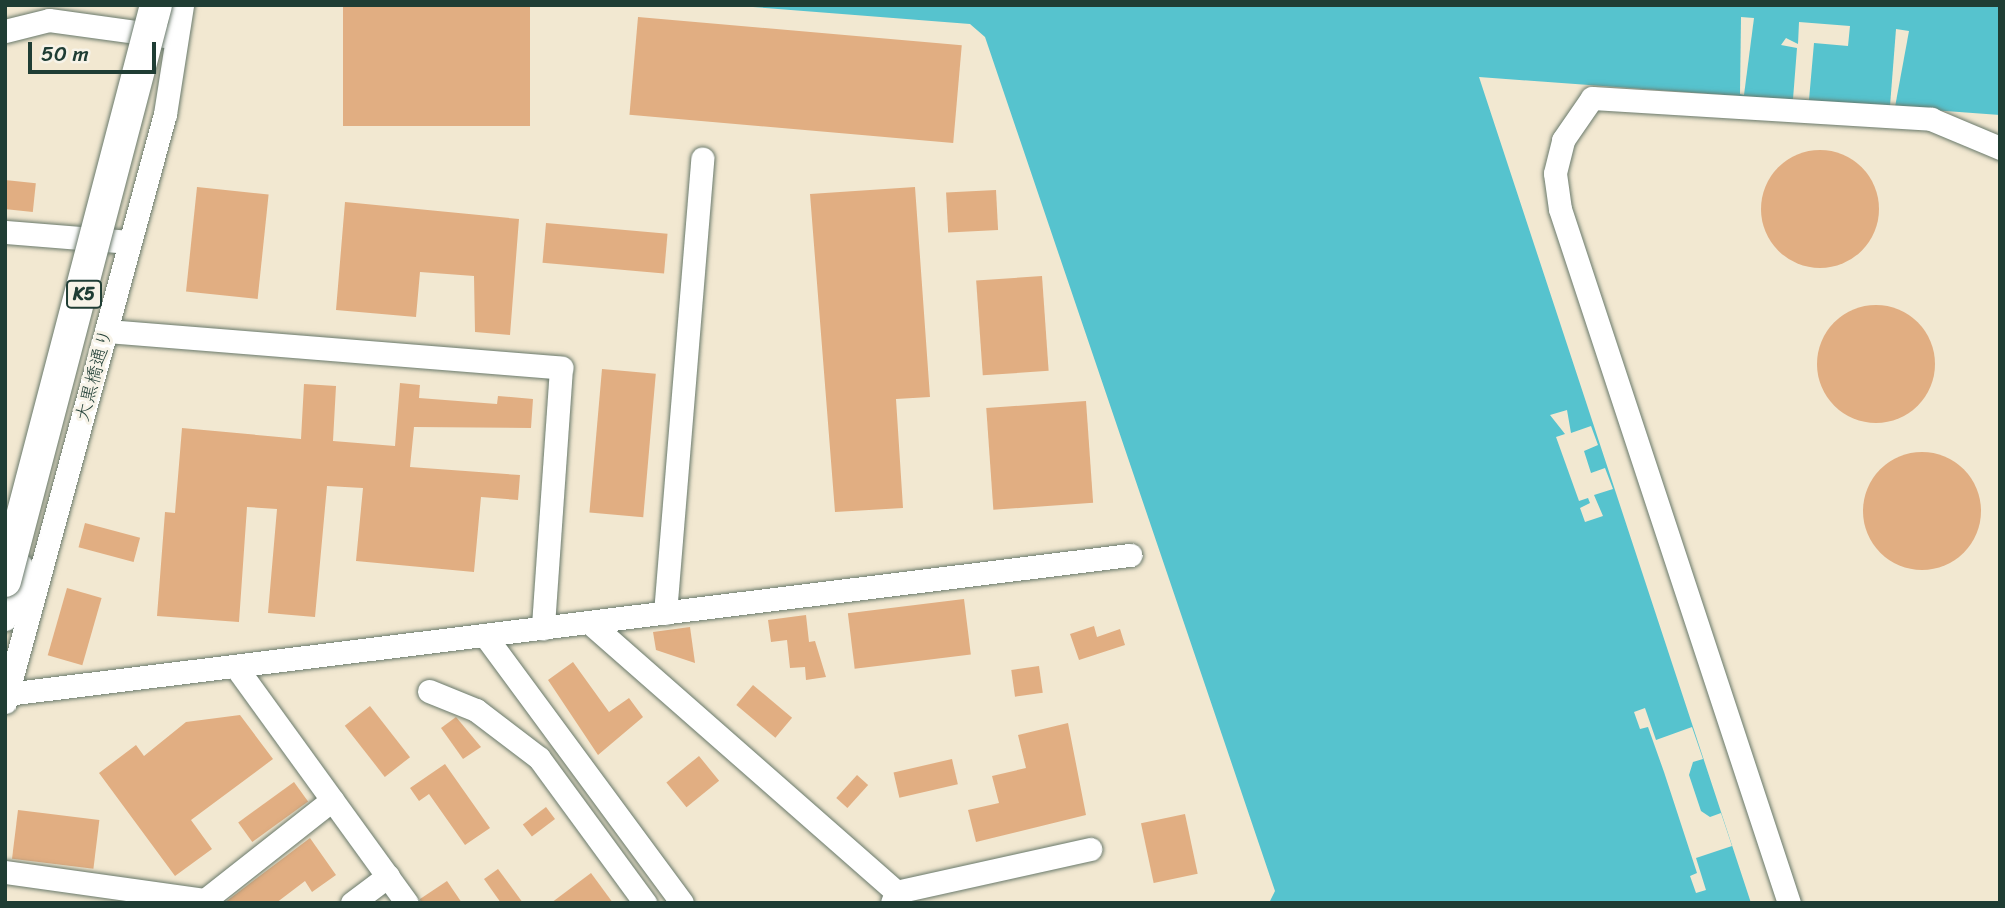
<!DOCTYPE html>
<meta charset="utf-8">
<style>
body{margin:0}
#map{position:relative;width:2005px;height:908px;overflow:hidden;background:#f2e8d1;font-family:Sriracha,"Klee One",sans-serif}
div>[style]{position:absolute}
.water>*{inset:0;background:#56c3ce}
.pier>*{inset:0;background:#f2e8d1}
.building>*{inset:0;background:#e1ae82;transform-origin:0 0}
.round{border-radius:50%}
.roads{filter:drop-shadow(0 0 2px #69796b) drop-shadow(0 0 2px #69796b)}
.minor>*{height:23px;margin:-11.5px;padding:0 11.5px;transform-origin:11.5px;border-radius:11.5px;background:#fff}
.bridges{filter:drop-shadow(0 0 2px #69796b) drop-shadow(0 0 2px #69796b)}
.highway-bridge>*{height:32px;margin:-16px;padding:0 16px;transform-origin:16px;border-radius:16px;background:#fff}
span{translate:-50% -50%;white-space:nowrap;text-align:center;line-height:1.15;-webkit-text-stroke:6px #f7f3e8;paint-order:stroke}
.shield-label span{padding:2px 5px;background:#f7f3e8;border:2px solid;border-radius:5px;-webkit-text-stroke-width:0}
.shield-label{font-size:18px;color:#1f3d34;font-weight:700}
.street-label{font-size:19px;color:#1f3d34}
.frame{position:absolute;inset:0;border:7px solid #1f3d34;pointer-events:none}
.scale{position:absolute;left:28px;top:42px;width:128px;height:32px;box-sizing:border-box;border:4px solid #1f3d34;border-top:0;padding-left:9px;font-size:21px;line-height:24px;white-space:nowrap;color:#1f3d34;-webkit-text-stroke:5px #f7f3e8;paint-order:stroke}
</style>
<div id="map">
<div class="water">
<div style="clip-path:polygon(2000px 5px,2000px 115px,1479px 77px,1751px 903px,1269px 903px,1275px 891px,985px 37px,970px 24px,753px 7px)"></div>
</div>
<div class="pier">
<div style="clip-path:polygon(1741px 17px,1754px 18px,1744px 95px,1740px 94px)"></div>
<div style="clip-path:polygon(1799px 22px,1850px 26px,1848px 46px,1814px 43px,1809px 100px,1793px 99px,1797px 48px,1781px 45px,1786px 38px,1798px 44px)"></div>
<div style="clip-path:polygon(1896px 29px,1909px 31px,1895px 107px,1890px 106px)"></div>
<div style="clip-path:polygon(1567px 410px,1571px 433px,1591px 426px,1598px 445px,1584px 451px,1591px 473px,1605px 468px,1613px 489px,1594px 495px,1603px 516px,1585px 522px,1580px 508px,1590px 503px,1588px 498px,1579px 501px,1556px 437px,1565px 434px,1550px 415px)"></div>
<div style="clip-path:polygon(1645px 708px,1656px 740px,1692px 727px,1703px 759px,1693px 762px,1689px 775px,1701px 811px,1710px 817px,1721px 813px,1732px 846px,1696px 858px,1706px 890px,1696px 893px,1690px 876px,1697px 873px,1664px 772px,1648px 727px,1640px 729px,1634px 712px)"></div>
</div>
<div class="building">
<div style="left:343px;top:5px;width:187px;height:121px"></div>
<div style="left:638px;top:17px;width:325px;height:98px;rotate:5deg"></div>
<div class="round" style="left:1761px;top:150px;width:118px;height:118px"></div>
<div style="left:5px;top:180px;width:31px;height:29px;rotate:6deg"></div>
<div style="left:197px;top:187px;width:72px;height:105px;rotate:6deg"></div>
<div style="clip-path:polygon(915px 187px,930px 397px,896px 399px,903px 508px,835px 512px,810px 194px)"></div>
<div style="left:996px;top:190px;width:40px;height:50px;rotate:87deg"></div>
<div style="clip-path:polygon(345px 202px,519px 219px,510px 335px,475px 332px,474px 276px,420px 272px,416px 317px,336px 310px)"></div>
<div style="left:546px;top:223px;width:122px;height:40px;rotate:5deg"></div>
<div style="left:1042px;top:276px;width:95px;height:66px;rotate:86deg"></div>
<div class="round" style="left:1817px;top:305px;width:118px;height:118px"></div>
<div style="left:602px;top:369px;width:54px;height:144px;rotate:5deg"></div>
<div style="clip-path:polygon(400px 383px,420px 385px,419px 398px,497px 404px,498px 396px,533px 399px,531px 428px,414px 427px,410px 467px,520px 475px,518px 500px,481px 497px,474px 572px,356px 561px,363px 488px,327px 486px,315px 617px,268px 613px,277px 509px,247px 507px,239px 622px,157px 616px,165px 512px,175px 513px,182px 428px,301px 439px,304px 384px,336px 386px,333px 441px,395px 446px)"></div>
<div style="left:1086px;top:401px;width:102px;height:100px;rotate:86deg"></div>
<div class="round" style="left:1863px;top:452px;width:118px;height:118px"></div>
<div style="left:85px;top:523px;width:57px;height:25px;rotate:15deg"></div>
<div style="left:67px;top:588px;width:36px;height:70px;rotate:16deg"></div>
<div style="left:964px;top:599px;width:56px;height:117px;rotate:83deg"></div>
<div style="clip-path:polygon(806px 615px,809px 642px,815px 641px,826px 677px,806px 680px,805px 667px,790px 668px,787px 640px,771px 642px,768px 620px)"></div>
<div style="clip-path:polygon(1094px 626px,1097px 637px,1120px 629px,1125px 645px,1079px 660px,1070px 634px)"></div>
<div style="clip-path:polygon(690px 627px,695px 663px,656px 650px,653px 632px)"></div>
<div style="clip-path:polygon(573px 662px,609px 712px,629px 698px,643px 717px,598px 755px,548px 680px)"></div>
<div style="left:1039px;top:666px;width:27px;height:28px;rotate:82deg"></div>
<div style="left:753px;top:685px;width:51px;height:26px;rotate:40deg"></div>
<div style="left:370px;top:706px;width:65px;height:32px;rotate:52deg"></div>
<div style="clip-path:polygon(240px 715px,273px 759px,191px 820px,212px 849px,175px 876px,99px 773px,136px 745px,144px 756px,186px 722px)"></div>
<div style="clip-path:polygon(456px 717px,481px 747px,463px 759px,441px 728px)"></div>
<div style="clip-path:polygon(1068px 723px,1086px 815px,976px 842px,968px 810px,999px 803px,992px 776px,1026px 768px,1018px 735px)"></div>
<div style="left:699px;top:756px;width:32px;height:42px;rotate:51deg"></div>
<div style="left:952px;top:759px;width:26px;height:60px;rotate:77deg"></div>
<div style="clip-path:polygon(445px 764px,490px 828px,465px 845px,429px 794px,419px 801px,410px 788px)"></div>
<div style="left:857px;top:775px;width:15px;height:31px;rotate:42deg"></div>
<div style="left:294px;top:782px;width:24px;height:69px;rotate:54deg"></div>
<div style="left:546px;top:807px;width:15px;height:29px;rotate:53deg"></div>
<div style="left:18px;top:810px;width:82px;height:49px;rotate:7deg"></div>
<div style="left:1185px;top:814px;width:61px;height:45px;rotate:78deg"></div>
<div style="clip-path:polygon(310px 838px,336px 875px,312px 892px,305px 881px,276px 903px,224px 903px)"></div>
<div style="clip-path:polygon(498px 869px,523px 903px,501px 903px,484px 879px)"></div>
<div style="clip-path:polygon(591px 873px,613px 903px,551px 903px)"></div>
<div style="clip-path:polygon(447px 881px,462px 903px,421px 903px,420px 899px)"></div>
</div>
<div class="roads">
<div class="minor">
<div style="left:5px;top:31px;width:45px;rotate:-14deg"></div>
<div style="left:49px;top:20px;width:116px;rotate:7.9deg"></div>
<div style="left:5px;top:232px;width:123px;rotate:4.6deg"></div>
<div style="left:106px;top:331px;width:457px;rotate:4.6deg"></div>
<div style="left:561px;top:368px;width:261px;rotate:94deg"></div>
<div style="left:665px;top:613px;width:456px;rotate:-85.3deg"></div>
<div style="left:5px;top:619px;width:56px;rotate:-73.5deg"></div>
<div style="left:589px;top:622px;width:409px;rotate:41.3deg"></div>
<div style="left:896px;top:892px;width:12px;rotate:110deg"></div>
<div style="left:486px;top:637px;width:330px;rotate:53.6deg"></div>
<div style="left:236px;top:667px;width:291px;rotate:54.1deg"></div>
<div style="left:429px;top:691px;width:51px;rotate:22deg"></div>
<div style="left:476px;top:710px;width:79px;rotate:37.3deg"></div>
<div style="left:539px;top:758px;width:180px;rotate:53.8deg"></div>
<div style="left:7px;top:694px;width:1132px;rotate:-7.06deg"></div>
<div style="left:5px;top:702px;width:609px;rotate:-74.78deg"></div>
<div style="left:165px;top:114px;width:110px;rotate:-81.1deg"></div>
<div style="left:5px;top:872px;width:202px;rotate:8deg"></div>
<div style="left:205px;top:900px;width:162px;rotate:-38.2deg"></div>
<div style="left:896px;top:892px;width:199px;rotate:-12.5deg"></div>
<div style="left:352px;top:903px;width:45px;rotate:-36.9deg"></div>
<div style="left:1789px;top:903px;width:731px;rotate:-108.26deg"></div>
<div style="left:1560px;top:209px;width:36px;rotate:-98deg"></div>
<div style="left:1555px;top:173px;width:34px;rotate:-76deg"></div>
<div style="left:1563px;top:140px;width:51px;rotate:-55.4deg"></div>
<div style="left:1592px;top:98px;width:340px;rotate:3.5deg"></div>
<div style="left:1931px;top:119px;width:75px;rotate:22.8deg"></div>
</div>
</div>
<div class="bridges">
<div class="highway-bridge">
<div style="left:5px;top:581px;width:595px;rotate:-75.31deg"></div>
</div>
</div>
<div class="shield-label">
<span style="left:84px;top:294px">K5</span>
</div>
<div class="street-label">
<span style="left:94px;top:375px;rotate:-75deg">大黒橋通り</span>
</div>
<div class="frame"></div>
<div class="scale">50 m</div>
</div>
